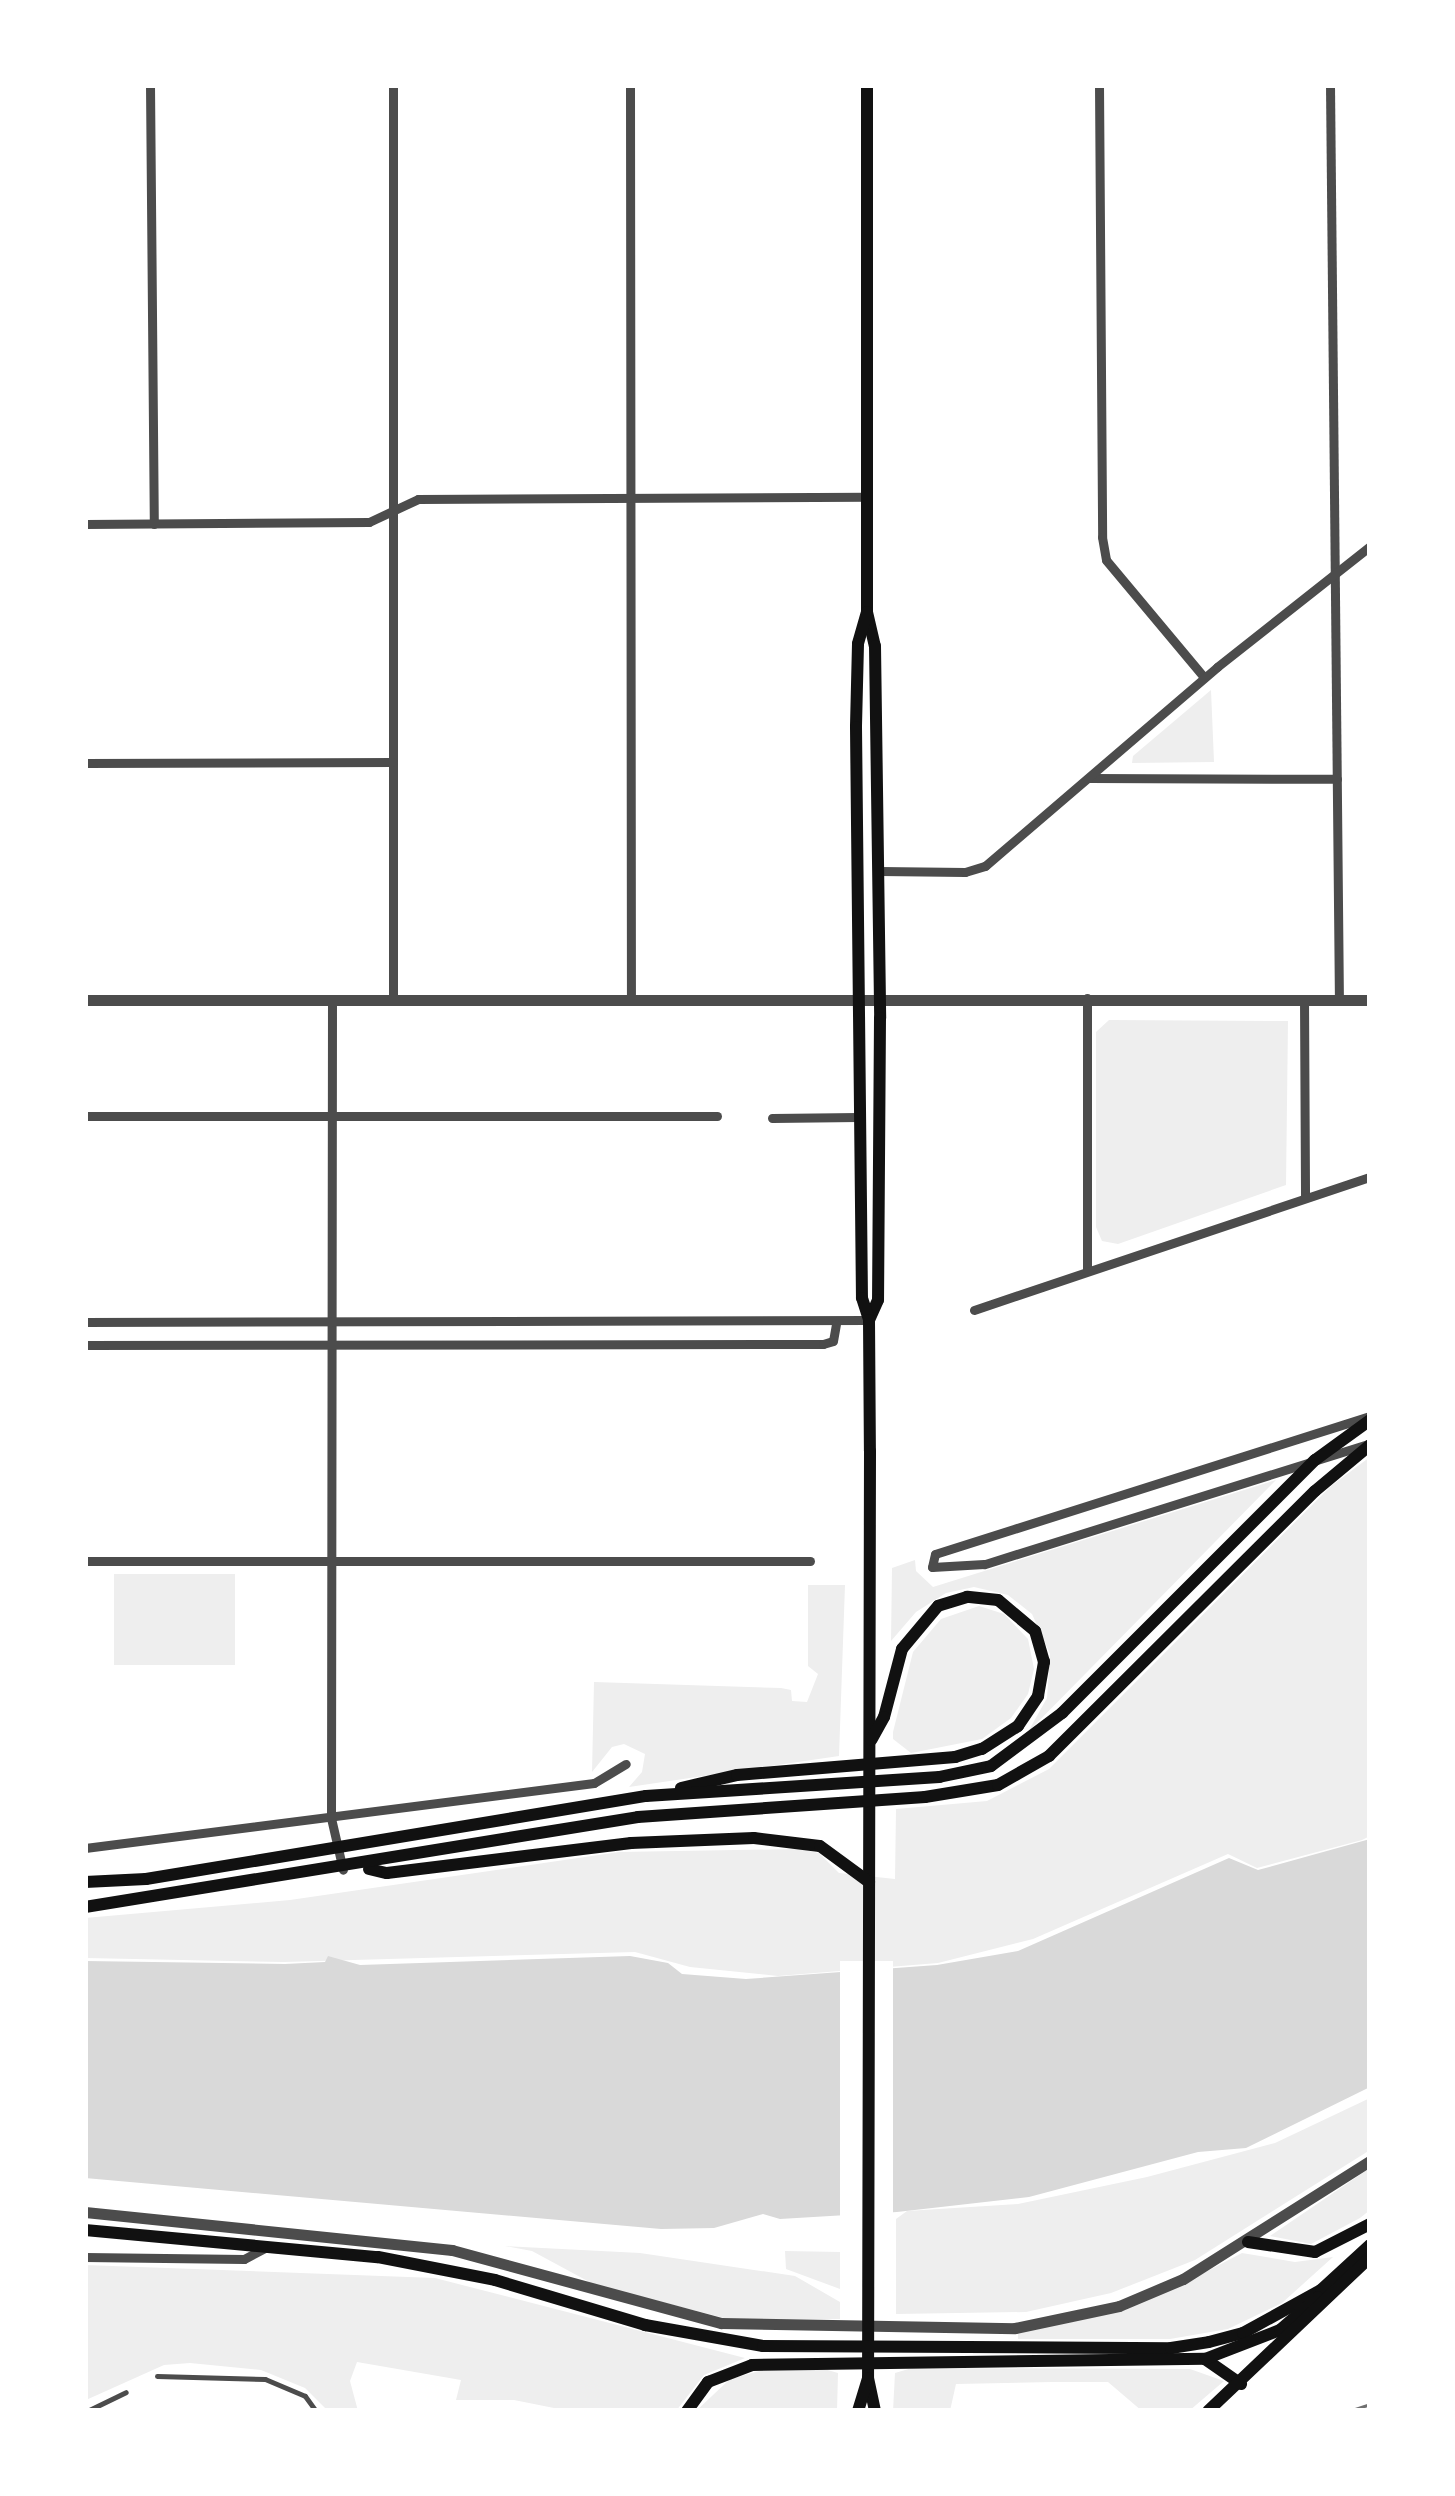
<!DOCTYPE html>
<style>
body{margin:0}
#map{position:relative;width:1455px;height:2496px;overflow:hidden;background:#fff;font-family:"Noto Sans",sans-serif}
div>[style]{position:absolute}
.green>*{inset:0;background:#eee;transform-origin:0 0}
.water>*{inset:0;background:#d9d9d9}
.pier>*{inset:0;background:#fff;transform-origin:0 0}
.service>*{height:5px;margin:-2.5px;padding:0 2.5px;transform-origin:2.5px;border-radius:2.5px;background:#4c4c4c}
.minor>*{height:9px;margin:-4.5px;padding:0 4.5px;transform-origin:4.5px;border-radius:4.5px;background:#4c4c4c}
.tertiary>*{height:11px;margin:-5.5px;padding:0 5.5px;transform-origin:5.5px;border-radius:5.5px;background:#4c4c4c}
.secondary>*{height:12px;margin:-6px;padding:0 6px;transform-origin:6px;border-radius:6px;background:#111}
.tram>*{height:2.5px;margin:-1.25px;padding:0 1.25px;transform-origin:1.25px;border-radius:1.25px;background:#707070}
span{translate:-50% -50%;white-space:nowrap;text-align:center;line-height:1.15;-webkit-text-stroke:10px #fff;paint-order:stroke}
.frame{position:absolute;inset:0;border:88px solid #fff;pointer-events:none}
</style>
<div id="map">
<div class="green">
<div style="clip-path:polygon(1211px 690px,1214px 762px,1132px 763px,1133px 756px)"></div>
<div style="clip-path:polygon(1109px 1020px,1288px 1021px,1286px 1185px,1118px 1244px,1102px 1241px,1096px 1227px,1096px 1032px)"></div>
<div style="clip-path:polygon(1370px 1457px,1370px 1836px,1362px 1840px,1257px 1868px,1228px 1854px,1033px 1939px,938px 1963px,778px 1976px,690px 1967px,635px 1952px,284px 1962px,85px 1958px,85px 1918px,290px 1900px,619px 1852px,800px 1849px,819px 1853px,839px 1873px,895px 1879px,896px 1809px,987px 1801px,1049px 1769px,1331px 1486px)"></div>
<div style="clip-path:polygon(1276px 1480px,1028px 1732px,1047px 1698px,1050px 1654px,1032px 1614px,1008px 1595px,974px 1587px,946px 1593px,916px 1612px,891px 1641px,892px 1568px,915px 1560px,916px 1571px,933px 1587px)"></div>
<div style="left:114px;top:1574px;width:121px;height:91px"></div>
<div style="clip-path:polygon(808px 1585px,845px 1585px,839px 1756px,629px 1787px,642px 1772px,645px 1754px,624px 1744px,612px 1747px,592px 1772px,594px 1682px,781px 1688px,791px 1690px,792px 1701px,807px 1702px,818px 1674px,808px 1666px)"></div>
<div style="clip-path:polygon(979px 1606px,1004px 1614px,1028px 1639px,1034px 1669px,1028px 1694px,1011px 1718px,982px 1739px,911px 1753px,893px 1739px,893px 1732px,913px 1652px,941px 1619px)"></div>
<div style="clip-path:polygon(1370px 2098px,1370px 2150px,1195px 2260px,1111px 2293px,1026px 2312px,896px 2314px,896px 2219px,907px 2211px,1018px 2204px,1147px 2177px,1275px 2143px)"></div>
<div style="clip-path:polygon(1370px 2168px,1370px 2210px,1360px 2218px,1311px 2244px,1270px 2236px)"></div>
<div style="clip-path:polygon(505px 2246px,640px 2253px,795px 2276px,840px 2302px,840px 2319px,732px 2320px,595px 2285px,532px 2251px)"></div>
<div style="clip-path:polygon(785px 2251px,840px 2252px,840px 2289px,786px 2269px)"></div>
<div style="clip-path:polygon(1242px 2253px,1295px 2262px,1333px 2257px,1282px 2303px,1228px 2329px,1170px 2339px,1018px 2339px,1018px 2332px,1094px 2317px,1173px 2289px)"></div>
<div style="clip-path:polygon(85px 2265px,435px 2278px,745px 2358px,704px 2375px,676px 2411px,569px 2411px,514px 2400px,456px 2400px,461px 2380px,357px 2362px,350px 2381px,358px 2411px,328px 2411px,305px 2388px,261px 2370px,190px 2363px,164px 2365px,86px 2400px)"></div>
<div style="clip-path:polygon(912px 2368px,1190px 2369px,1224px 2381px,1189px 2411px,1142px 2411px,1108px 2382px,1052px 2382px,956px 2384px,950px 2411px,893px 2411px,895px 2373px)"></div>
<div style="clip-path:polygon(824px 2369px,838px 2373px,837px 2411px,696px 2411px,730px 2379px,763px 2370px)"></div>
</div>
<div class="water">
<div style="clip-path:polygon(1370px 1839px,1370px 2087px,1246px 2148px,1198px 2152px,1029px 2197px,897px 2212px,780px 2219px,763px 2214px,714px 2228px,661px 2229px,85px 2178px,85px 1961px,285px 1964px,325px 1962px,328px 1956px,360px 1965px,630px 1956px,668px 1963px,682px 1974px,746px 1979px,937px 1965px,1018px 1951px,1229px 1858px,1258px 1870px)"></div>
</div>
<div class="pier">
<div style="left:893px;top:1961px;width:256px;height:53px;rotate:90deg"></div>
</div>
<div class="service">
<div style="left:157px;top:2376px;width:108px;rotate:1.6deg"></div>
<div style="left:265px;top:2379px;width:43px;rotate:23deg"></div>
<div style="left:305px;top:2396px;width:19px;rotate:54deg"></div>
<div style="left:87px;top:2411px;width:43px;rotate:-26deg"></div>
</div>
<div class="minor">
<div style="left:150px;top:85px;width:439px;rotate:89.5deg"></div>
<div style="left:393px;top:85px;width:914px;rotate:90deg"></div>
<div style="left:630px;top:85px;width:913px;rotate:89.94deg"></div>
<div style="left:1099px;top:85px;width:452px;rotate:89.6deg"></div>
<div style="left:1102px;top:537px;width:23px;rotate:80deg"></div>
<div style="left:1106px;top:560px;width:153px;rotate:50.1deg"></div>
<div style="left:1330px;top:85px;width:915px;rotate:89.44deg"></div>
<div style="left:85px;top:524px;width:284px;rotate:-0.4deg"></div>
<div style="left:369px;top:522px;width:54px;rotate:-25.1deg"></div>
<div style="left:418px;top:499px;width:449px;rotate:-0.3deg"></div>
<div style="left:85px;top:763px;width:308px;rotate:-0.2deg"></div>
<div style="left:1090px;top:778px;width:247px;rotate:0.2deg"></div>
<div style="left:880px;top:871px;width:85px;rotate:0.7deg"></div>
<div style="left:965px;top:872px;width:21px;rotate:-17deg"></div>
<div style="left:985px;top:866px;width:306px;rotate:-40.6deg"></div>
<div style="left:1217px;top:667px;width:195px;rotate:-38.3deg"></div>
<div style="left:1304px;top:999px;width:199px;rotate:89.7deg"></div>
<div style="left:332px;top:1000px;width:818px;rotate:90.07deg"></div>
<div style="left:331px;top:1818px;width:53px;rotate:77deg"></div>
<div style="left:85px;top:1116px;width:632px"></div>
<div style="left:772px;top:1118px;width:86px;rotate:-0.7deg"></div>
<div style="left:1087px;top:1270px;width:272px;rotate:-90deg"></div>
<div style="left:974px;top:1310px;width:418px;rotate:-18.6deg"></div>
<div style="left:85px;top:1322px;width:784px;rotate:-0.15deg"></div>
<div style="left:85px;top:1345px;width:738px;rotate:-0.08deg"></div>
<div style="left:823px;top:1344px;width:10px;rotate:-17deg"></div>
<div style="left:833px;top:1341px;width:17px;rotate:-80deg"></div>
<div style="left:1368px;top:1444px;width:402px;rotate:162.6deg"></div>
<div style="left:984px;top:1564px;width:52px;rotate:176.7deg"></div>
<div style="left:932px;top:1567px;width:13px;rotate:-77deg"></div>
<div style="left:935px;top:1554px;width:456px;rotate:-17.6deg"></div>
<div style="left:85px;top:1561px;width:725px"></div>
<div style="left:85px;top:1848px;width:513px;rotate:-7.28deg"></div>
<div style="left:594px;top:1783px;width:37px;rotate:-31deg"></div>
<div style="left:85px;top:2257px;width:159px;rotate:0.7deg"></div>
<div style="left:244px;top:2259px;width:24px;rotate:-28deg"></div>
</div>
<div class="tertiary">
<div style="left:85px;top:1000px;width:1285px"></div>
<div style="left:85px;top:2212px;width:369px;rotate:5.9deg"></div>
<div style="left:452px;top:2250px;width:279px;rotate:15.2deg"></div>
<div style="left:721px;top:2323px;width:294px;rotate:1deg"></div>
<div style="left:1015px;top:2328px;width:106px;rotate:-11.9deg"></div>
<div style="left:1119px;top:2306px;width:69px;rotate:-22.9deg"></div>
<div style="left:1183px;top:2279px;width:221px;rotate:-32.3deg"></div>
</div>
<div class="secondary">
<div style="left:867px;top:85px;width:527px;rotate:90deg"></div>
<div style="left:867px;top:612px;width:35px;rotate:77deg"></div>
<div style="left:875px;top:646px;width:372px;rotate:89.2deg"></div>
<div style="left:880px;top:1018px;width:282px;rotate:90.4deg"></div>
<div style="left:878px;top:1300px;width:22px;rotate:114deg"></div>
<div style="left:867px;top:612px;width:33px;rotate:106deg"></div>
<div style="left:858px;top:644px;width:83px;rotate:91.4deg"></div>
<div style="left:856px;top:727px;width:571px;rotate:89.4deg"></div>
<div style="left:862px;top:1298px;width:23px;rotate:72deg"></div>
<div style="left:869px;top:1320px;width:131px;rotate:89.6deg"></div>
<div style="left:870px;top:1451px;width:927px;rotate:90.12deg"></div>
<div style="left:868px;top:2378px;width:34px;rotate:78deg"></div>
<div style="left:681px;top:1788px;width:57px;rotate:-13.1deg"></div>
<div style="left:737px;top:1775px;width:219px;rotate:-4.7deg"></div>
<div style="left:955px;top:1757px;width:28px;rotate:-17deg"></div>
<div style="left:982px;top:1749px;width:43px;rotate:-32.6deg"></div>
<div style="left:1018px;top:1726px;width:36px;rotate:-56deg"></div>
<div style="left:1038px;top:1696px;width:35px;rotate:-80deg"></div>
<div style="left:1044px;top:1662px;width:32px;rotate:-106deg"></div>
<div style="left:1035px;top:1631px;width:48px;rotate:-140deg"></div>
<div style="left:998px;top:1600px;width:31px;rotate:-174deg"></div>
<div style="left:967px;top:1597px;width:30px;rotate:163deg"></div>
<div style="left:938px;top:1606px;width:56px;rotate:129.9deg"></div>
<div style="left:902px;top:1649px;width:70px;rotate:104.8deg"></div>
<div style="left:884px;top:1717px;width:26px;rotate:119deg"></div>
<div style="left:369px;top:1869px;width:18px;rotate:13deg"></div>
<div style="left:387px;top:1873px;width:246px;rotate:-7deg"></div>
<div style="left:631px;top:1843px;width:123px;rotate:-2.3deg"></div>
<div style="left:754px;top:1838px;width:66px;rotate:6.9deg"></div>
<div style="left:820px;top:1846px;width:61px;rotate:36.3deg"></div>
<div style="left:85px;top:1882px;width:61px;rotate:-2.8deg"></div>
<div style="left:146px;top:1879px;width:507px;rotate:-9.43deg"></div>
<div style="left:646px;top:1796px;width:294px;rotate:-3.7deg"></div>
<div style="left:939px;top:1777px;width:53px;rotate:-11.9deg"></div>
<div style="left:991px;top:1766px;width:89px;rotate:-36.7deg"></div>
<div style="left:1062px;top:1713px;width:358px;rotate:-45deg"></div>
<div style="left:1315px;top:1460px;width:68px;rotate:-36deg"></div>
<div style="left:85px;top:1907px;width:560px;rotate:-9.24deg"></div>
<div style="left:638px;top:1817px;width:288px;rotate:-4deg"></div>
<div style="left:925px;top:1797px;width:74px;rotate:-9.3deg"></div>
<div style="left:998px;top:1785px;width:59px;rotate:-29.6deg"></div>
<div style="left:1049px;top:1756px;width:375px;rotate:-44.9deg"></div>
<div style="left:1315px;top:1491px;width:72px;rotate:-39.9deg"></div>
<div style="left:85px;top:2230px;width:294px;rotate:5.3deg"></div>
<div style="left:378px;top:2257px;width:119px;rotate:11.1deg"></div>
<div style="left:495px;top:2280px;width:157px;rotate:16.7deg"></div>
<div style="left:645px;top:2325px;width:120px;rotate:10.1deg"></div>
<div style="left:763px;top:2346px;width:408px;rotate:0.3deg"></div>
<div style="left:1171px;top:2348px;width:38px;rotate:-9deg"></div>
<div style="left:1209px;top:2342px;width:35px;rotate:-15deg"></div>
<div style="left:1243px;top:2333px;width:89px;rotate:-28.9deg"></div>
<div style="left:1321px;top:2290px;width:67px;rotate:-42.6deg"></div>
<div style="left:1248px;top:2242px;width:68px;rotate:8.5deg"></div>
<div style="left:1315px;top:2252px;width:62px;rotate:-27deg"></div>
<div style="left:1205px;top:2359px;width:44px;rotate:34.8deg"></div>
<div style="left:687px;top:2411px;width:36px;rotate:-54deg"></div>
<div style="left:708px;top:2382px;width:47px;rotate:-21.1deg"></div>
<div style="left:752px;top:2365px;width:453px;rotate:-0.8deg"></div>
<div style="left:1205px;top:2359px;width:80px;rotate:-21.1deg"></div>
<div style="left:1280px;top:2330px;width:50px;rotate:-41deg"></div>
<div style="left:858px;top:2411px;width:34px;rotate:-73deg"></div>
<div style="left:1208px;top:2411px;width:224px;rotate:-43.5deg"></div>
</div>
<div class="tram">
<div style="left:1349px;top:2411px;width:22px;rotate:-18deg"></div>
</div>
<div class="frame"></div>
</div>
